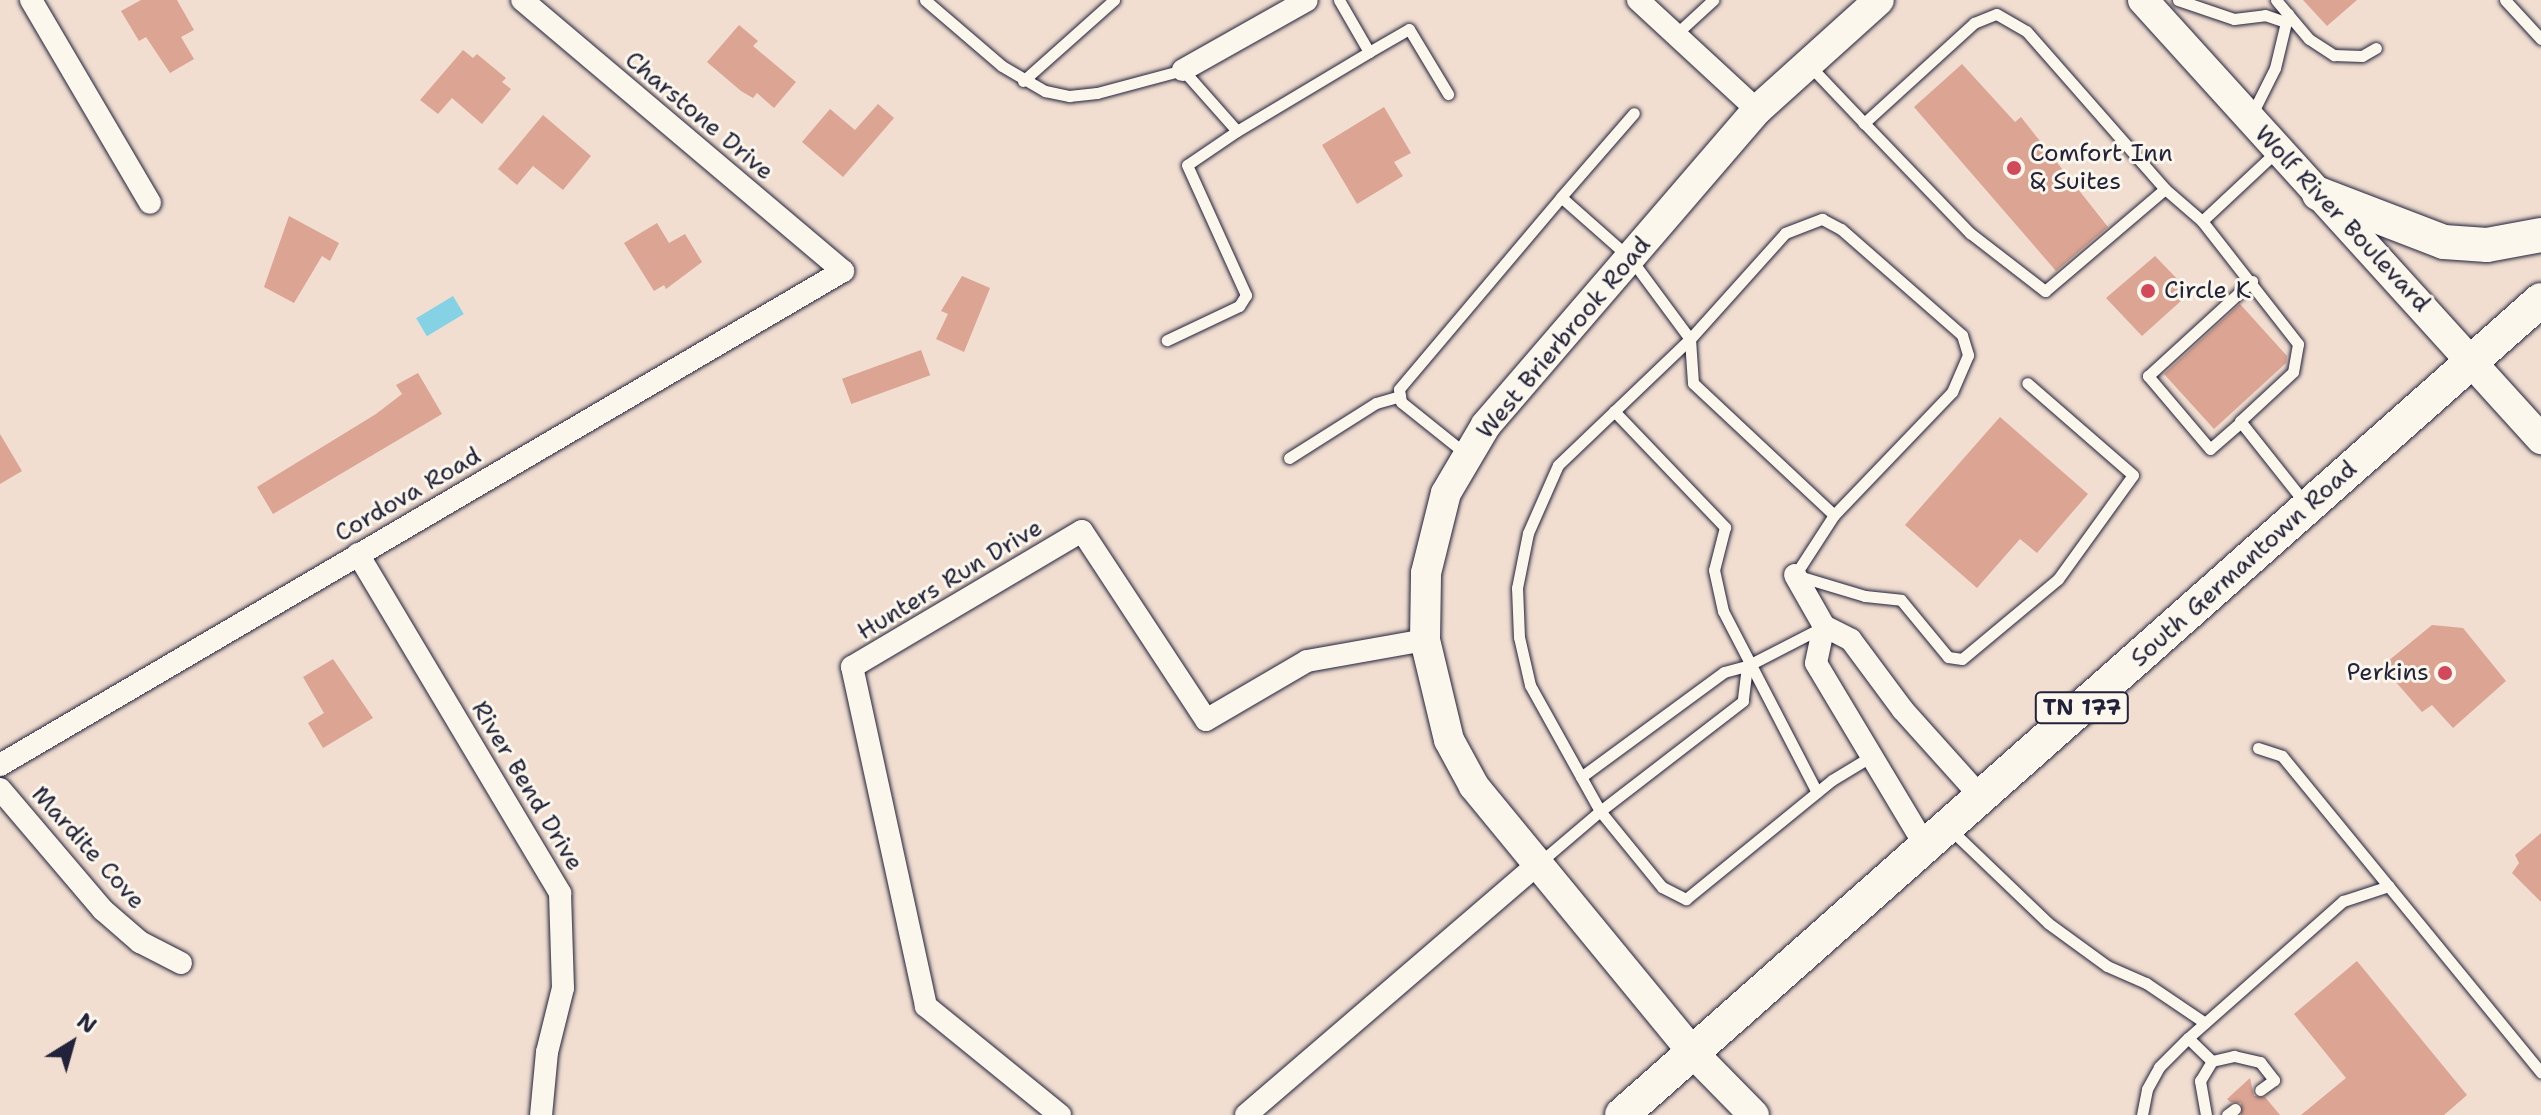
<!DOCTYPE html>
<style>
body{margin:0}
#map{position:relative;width:2541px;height:1115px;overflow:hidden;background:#f1ded1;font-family:"Shantell Sans",sans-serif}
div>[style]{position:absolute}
.water>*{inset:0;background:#86d2e5;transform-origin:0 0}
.building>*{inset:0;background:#dba493;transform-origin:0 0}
.roads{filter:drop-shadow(0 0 2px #22223b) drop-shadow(0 0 2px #22223b)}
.lane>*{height:11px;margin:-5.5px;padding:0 5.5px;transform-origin:5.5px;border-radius:5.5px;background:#fbf7ec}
.street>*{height:22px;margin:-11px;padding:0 11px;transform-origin:11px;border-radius:11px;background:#fbf7ec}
.secondary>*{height:30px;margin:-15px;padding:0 15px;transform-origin:15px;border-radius:15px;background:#fbf7ec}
.primary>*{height:34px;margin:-17px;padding:0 17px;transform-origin:17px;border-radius:17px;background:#fbf7ec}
.dots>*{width:22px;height:22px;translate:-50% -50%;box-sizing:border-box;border:4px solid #fbf7ec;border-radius:50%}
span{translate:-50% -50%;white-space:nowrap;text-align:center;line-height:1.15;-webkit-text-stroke:6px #fbf7ec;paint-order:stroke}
.shield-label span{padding:2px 6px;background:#fbf7ec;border:2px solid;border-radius:6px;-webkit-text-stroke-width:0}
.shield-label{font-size:22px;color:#22223b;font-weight:700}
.street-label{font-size:24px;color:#22223b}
.poi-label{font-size:24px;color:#22223b}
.left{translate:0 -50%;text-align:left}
.right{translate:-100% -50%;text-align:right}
.north{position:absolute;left:32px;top:1003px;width:80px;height:80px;-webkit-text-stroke:6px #fbf7ec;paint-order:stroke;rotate:37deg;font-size:22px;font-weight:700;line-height:32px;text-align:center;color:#22223b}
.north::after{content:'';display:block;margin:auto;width:28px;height:36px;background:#22223b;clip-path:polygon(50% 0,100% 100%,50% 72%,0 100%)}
</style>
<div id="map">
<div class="water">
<div style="left:453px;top:296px;width:21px;height:43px;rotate:59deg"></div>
</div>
<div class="building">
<div style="clip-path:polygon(141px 0,177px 0,194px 30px,181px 37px,194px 59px,170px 73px,146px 37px,139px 41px,121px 11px)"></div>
<div style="clip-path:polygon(2303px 0,2357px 0,2327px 26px)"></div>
<div style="clip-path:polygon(739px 25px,758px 41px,753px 46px,796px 82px,774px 108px,757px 93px,753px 98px,741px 91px,707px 62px)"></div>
<div style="clip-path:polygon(463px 50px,473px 58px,477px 54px,506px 78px,502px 82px,511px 89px,482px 124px,452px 98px,438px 114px,420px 100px)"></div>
<div style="clip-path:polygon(1962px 64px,2015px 122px,2021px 117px,2108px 227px,2056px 271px,1914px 107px)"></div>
<div style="clip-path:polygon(878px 104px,894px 118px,843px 177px,802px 142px,830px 109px,855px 130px)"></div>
<div style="clip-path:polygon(1384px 107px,1411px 153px,1394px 162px,1403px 176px,1357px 204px,1322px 145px)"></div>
<div style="clip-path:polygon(543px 115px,591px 156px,563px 190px,533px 166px,517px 185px,498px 169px)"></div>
<div style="clip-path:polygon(289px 216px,339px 243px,330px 261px,322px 256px,294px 303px,264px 287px)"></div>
<div style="clip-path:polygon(657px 223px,669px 243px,685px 234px,702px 262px,666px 289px,664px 285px,654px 291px,624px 243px)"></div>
<div style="clip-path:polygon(2155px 256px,2182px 284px,2182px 300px,2142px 336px,2106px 298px)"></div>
<div style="clip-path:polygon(962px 276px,990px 288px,964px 352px,936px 339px,948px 314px,941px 311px)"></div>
<div style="clip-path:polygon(2240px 304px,2287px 356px,2286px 363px,2214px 429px,2164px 374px)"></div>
<div style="left:921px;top:350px;width:27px;height:84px;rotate:70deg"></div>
<div style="clip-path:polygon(418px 373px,442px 414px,273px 514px,257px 487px,376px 414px,402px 394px,396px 385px)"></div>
<div style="clip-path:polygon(2000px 417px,2088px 494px,2037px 553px,2020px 539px,1977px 588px,1905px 525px)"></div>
<div style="clip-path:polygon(0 434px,22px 471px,0 484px)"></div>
<div style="clip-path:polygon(2432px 625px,2463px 628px,2506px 681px,2453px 728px,2432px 705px,2422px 712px,2382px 666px)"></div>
<div style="clip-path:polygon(333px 659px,373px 718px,323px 748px,308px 723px,324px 713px,303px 677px)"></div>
<div style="clip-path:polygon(2541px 833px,2541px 902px,2512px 873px,2519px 863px,2515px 855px)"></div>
<div style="clip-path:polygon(2357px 961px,2467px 1095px,2444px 1115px,2301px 1115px,2346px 1078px,2294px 1014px)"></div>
<div style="clip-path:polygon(2250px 1078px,2254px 1096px,2265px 1097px,2280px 1115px,2241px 1115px,2241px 1103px,2230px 1102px,2227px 1099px)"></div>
</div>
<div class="roads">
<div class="lane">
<div style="left:925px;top:0;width:101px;rotate:40.6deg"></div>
<div style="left:1002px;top:66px;width:50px;rotate:30.2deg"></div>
<div style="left:1045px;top:91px;width:25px;rotate:12deg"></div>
<div style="left:1069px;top:96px;width:28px;rotate:-6deg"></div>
<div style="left:1097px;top:93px;width:89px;rotate:-15deg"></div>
<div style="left:1183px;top:70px;width:81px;rotate:48.5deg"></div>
<div style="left:1237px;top:131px;width:60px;rotate:145.8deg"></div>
<div style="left:1187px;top:165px;width:143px;rotate:65.6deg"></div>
<div style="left:1246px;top:295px;width:13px;rotate:122deg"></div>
<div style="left:1239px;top:306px;width:80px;rotate:154.7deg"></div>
<div style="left:2178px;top:0;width:59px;rotate:18.7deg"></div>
<div style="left:2234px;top:19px;width:31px;rotate:-7deg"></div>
<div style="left:2265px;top:15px;width:18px;rotate:19deg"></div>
<div style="left:2276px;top:0;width:51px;rotate:49.8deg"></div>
<div style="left:2309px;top:39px;width:30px;rotate:33deg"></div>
<div style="left:2334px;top:55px;width:28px;rotate:2deg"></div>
<div style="left:2362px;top:56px;width:16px;rotate:-30deg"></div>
<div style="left:2505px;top:0;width:53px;rotate:47.3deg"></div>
<div style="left:1675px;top:35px;width:52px;rotate:-42.6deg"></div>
<div style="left:1369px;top:52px;width:46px;rotate:-29.9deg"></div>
<div style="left:1409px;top:29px;width:76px;rotate:59deg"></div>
<div style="left:1809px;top:65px;width:80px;rotate:46.5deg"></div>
<div style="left:1864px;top:123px;width:153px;rotate:46.1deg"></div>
<div style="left:1970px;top:233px;width:95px;rotate:37.7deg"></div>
<div style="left:2045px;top:291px;width:157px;rotate:-40.4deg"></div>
<div style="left:2165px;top:189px;width:210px;rotate:-131.3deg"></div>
<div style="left:2026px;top:31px;width:34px;rotate:-150deg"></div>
<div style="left:1996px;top:14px;width:24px;rotate:158deg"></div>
<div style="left:1974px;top:23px;width:149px;rotate:137.7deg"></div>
<div style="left:1023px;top:81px;width:122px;rotate:-41.7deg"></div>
<div style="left:2252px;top:114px;width:51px;rotate:-63.4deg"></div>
<div style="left:2275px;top:68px;width:56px;rotate:-76.5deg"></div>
<div style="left:1237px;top:131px;width:154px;rotate:-30.9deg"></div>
<div style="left:1369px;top:52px;width:60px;rotate:-120deg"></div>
<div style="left:2278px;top:150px;width:104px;rotate:136.9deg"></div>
<div style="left:2202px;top:221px;width:156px;rotate:52deg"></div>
<div style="left:2298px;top:344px;width:28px;rotate:100deg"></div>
<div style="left:2293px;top:372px;width:72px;rotate:137.2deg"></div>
<div style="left:2240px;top:421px;width:105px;rotate:51.6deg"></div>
<div style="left:2165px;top:189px;width:49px;rotate:40.9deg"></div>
<div style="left:1614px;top:411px;width:161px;rotate:46.3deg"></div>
<div style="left:1725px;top:527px;width:44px;rotate:104.3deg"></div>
<div style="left:1714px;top:570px;width:42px;rotate:77.6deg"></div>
<div style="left:1723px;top:611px;width:204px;rotate:62.6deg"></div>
<div style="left:2241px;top:422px;width:41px;rotate:138.9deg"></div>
<div style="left:2210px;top:449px;width:96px;rotate:-130.3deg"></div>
<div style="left:2148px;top:376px;width:141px;rotate:-42.4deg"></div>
<div style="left:1466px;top:454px;width:83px;rotate:-141.3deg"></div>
<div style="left:1401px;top:402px;width:13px;rotate:-99deg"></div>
<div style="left:1399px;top:389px;width:251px;rotate:-49.8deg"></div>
<div style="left:1289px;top:458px;width:103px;rotate:-32.3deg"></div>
<div style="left:1376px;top:403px;width:25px;rotate:-16deg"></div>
<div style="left:1834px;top:515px;width:193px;rotate:-136.9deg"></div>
<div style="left:1693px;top:383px;width:44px;rotate:-93.9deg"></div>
<div style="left:1690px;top:339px;width:142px;rotate:-48.1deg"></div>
<div style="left:1785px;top:233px;width:40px;rotate:-21deg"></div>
<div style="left:1822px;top:219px;width:21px;rotate:28deg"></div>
<div style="left:1841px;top:229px;width:161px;rotate:41.2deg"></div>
<div style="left:1962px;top:335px;width:21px;rotate:73deg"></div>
<div style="left:1968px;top:355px;width:40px;rotate:113.4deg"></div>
<div style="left:1952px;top:392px;width:170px;rotate:133.8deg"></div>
<div style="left:1834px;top:515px;width:72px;rotate:123deg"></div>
<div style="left:1795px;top:575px;width:73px;rotate:16.7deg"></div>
<div style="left:1865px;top:596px;width:36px;rotate:6deg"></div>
<div style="left:1901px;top:600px;width:74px;rotate:50.5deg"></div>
<div style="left:1948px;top:657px;width:14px;rotate:8deg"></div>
<div style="left:1962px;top:659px;width:125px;rotate:-39.8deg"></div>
<div style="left:2058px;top:579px;width:128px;rotate:-54.2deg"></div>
<div style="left:2133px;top:475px;width:140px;rotate:-139deg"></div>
<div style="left:1747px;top:666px;width:35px;rotate:97deg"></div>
<div style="left:1743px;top:701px;width:180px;rotate:142.4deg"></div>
<div style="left:1600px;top:811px;width:98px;rotate:50.8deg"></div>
<div style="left:1662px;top:887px;width:27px;rotate:27deg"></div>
<div style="left:1686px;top:899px;width:188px;rotate:-39.2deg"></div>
<div style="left:1832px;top:780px;width:44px;rotate:-31.2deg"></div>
<div style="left:2258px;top:748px;width:25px;rotate:18deg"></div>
<div style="left:2282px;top:756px;width:409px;rotate:50.7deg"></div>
<div style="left:1581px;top:777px;width:177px;rotate:-36.3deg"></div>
<div style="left:1724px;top:672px;width:24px;rotate:-15deg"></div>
<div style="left:1747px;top:666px;width:85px;rotate:-27.2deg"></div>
<div style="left:1949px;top:828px;width:137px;rotate:43.8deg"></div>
<div style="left:2048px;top:923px;width:73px;rotate:36.1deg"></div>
<div style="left:2107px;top:966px;width:43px;rotate:23.6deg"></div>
<div style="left:2146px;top:983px;width:71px;rotate:34.1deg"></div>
<div style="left:1539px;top:863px;width:80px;rotate:-40.4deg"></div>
<div style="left:1600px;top:811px;width:144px;rotate:-119.1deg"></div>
<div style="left:1530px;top:685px;width:49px;rotate:-102.9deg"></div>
<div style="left:1519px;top:637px;width:49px;rotate:-92.3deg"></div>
<div style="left:1517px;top:588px;width:56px;rotate:-78.7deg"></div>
<div style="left:1528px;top:533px;width:74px;rotate:-66.2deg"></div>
<div style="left:1558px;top:465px;width:182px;rotate:-43.7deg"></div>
<div style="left:1690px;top:339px;width:101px;rotate:-126.5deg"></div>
<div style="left:1630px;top:258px;width:92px;rotate:-138.5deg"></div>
<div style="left:1561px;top:197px;width:111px;rotate:-49deg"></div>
<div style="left:2188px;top:1038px;width:33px;rotate:44deg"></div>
<div style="left:2212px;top:1061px;width:23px;rotate:-13deg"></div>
<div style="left:2234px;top:1056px;width:27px;rotate:13deg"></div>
<div style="left:2260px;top:1062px;width:23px;rotate:52deg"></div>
<div style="left:2274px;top:1080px;width:17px;rotate:144deg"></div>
<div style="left:2142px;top:1115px;width:26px;rotate:-79deg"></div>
<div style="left:2147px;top:1089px;width:25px;rotate:-61deg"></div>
<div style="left:2159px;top:1067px;width:41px;rotate:-45deg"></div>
<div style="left:2188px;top:1038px;width:207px;rotate:-41.5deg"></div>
<div style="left:2343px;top:901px;width:48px;rotate:-18.1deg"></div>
<div style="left:2206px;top:1115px;width:35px;rotate:-100deg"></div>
<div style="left:2200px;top:1081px;width:23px;rotate:-59deg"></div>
<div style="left:2227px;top:1115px;width:10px;rotate:-37deg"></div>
</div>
<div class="street">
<div style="left:31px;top:0;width:235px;rotate:59.6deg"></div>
<div style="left:1638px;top:0;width:162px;rotate:42.7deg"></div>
<div style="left:1183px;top:70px;width:142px;rotate:-29.4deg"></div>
<div style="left:358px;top:554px;width:395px;rotate:59.2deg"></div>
<div style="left:560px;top:893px;width:95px;rotate:88.2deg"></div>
<div style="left:563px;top:988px;width:66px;rotate:104deg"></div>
<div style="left:547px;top:1052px;width:63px;rotate:95.4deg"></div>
<div style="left:1795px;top:575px;width:59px;rotate:60.4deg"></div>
<div style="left:0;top:765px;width:977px;rotate:-30.37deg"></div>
<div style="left:843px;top:271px;width:420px;rotate:-139.8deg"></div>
<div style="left:0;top:789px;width:159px;rotate:49.6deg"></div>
<div style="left:103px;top:910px;width:49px;rotate:40.9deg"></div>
<div style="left:140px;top:942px;width:46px;rotate:27.1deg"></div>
<div style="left:1926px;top:847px;width:214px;rotate:-120.9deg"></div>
<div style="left:1816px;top:663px;width:38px;rotate:-78deg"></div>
<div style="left:1824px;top:626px;width:30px;rotate:27deg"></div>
<div style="left:1851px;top:640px;width:87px;rotate:53.4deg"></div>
<div style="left:1903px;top:710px;width:118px;rotate:48.1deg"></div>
<div style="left:1060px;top:1115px;width:173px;rotate:-140.9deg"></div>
<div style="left:926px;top:1006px;width:347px;rotate:-102.3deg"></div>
<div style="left:852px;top:667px;width:267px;rotate:-30.6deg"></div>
<div style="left:1082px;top:531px;width:226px;rotate:56.7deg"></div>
<div style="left:1206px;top:720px;width:117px;rotate:-30.3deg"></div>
<div style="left:1307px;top:661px;width:120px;rotate:-10.1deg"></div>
<div style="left:1246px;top:1115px;width:382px;rotate:-40.7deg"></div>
</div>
<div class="secondary">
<div style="left:2143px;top:0;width:593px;rotate:47.8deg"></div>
<div style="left:1754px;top:1115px;width:86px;rotate:-134.5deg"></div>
<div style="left:1694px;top:1054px;width:347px;rotate:-129.4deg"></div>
<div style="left:1474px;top:786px;width:52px;rotate:-118.5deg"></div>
<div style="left:1449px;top:740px;width:103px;rotate:-103.5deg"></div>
<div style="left:1425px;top:640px;width:67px;rotate:-89.1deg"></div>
<div style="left:1426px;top:573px;width:82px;rotate:-76deg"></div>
<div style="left:1446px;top:493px;width:79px;rotate:-59.5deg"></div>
<div style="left:1486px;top:425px;width:416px;rotate:-49.3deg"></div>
<div style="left:1757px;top:110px;width:164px;rotate:-42deg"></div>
</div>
<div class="primary">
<div style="left:2319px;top:194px;width:134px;rotate:21deg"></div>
<div style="left:2444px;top:242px;width:43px;rotate:4deg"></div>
<div style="left:2487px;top:245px;width:55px;rotate:-10.5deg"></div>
<div style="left:1622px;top:1115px;width:1228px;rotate:-41.57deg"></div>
</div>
</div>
<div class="dots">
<div style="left:2014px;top:168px;background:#d1495b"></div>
<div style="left:2148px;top:291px;background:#d1495b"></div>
<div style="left:2445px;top:673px;background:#d1495b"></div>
</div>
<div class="shield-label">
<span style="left:2082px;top:708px">TN 177</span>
</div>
<div class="street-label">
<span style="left:699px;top:116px;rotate:40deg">Charstone Drive</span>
<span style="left:2342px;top:219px;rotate:47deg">Wolf River Boulevard</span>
<span style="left:1564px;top:338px;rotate:-50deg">West Brierbrook Road</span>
<span style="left:408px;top:495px;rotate:-30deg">Cordova Road</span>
<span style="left:2244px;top:564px;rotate:-42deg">South Germantown Road</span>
<span style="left:950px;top:580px;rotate:-31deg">Hunters Run Drive</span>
<span style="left:527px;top:786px;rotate:59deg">River Bend Drive</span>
<span style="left:88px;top:848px;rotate:48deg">Mardite Cove</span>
</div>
<div class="poi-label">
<span class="left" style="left:2030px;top:168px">Comfort Inn<br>&amp; Suites</span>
<span class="left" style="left:2164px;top:291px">Circle K</span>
<span class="right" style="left:2429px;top:673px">Perkins</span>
</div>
<div class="north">N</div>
</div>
